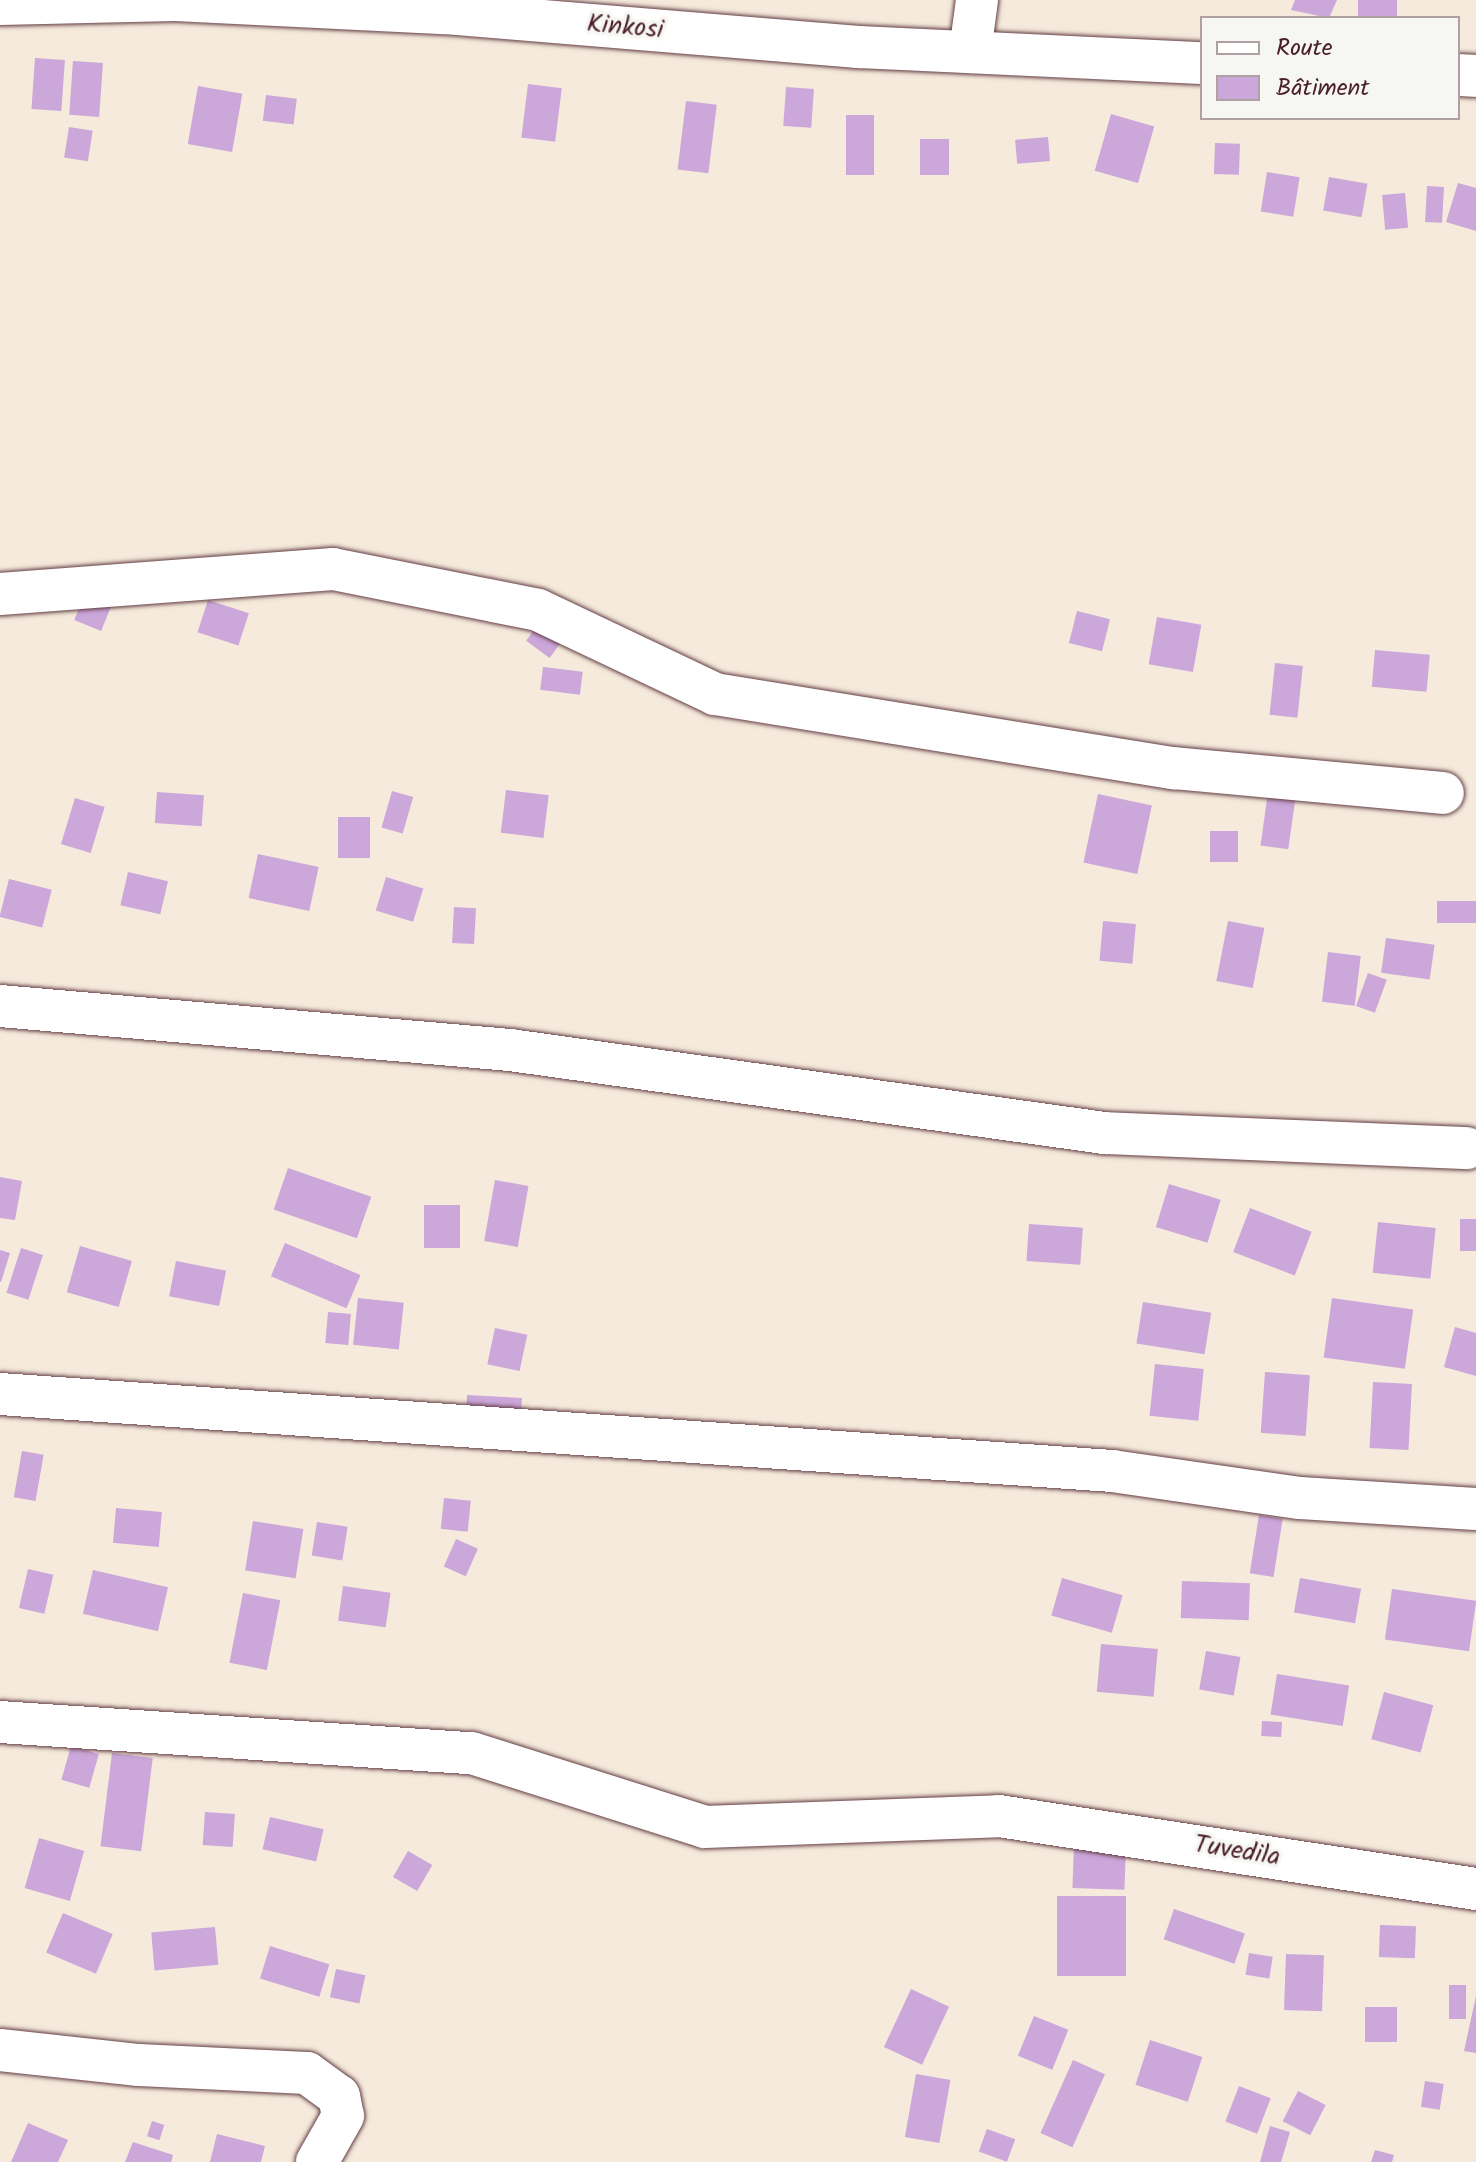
<!DOCTYPE html>
<meta charset="utf-8">
<style>
body{margin:0}
#map{position:relative;width:1476px;height:2162px;overflow:hidden;background:#f5eadb;font-family:Kalam,sans-serif}
div>[style]{position:absolute}
.building>*{inset:0;background:#cba7da;transform-origin:0 0}
.roads{filter:drop-shadow(0 0 2px #643d45) drop-shadow(0 0 2px #643d45)}
.minor>*{height:42px;margin:-21px;padding:0 21px;transform-origin:21px;border-radius:21px;background:#fff}
span{translate:-50% -50%;white-space:nowrap;text-align:center;line-height:1.15;-webkit-text-stroke:7px #f6f6f2;paint-order:stroke}
.street-label{font-size:26px;color:#4a1f2b}
.legend{position:absolute;left:1200px;top:16px;width:260px;height:104px;box-sizing:border-box;background:#f6f6f2;border:2px solid #b1a0a2;margin:0;padding:10px 14px;list-style:none;font-size:24px;color:#4a1f2b}
.legend li{display:flex;align-items:center;gap:16px;height:40px}
.legend b{width:40px;border:2px solid #b1a0a2}
</style>
<div id="map">
<div class="building">
<div style="clip-path:polygon(1295px 0,1337px 0,1329px 18px,1291px 10px)"></div>
<div style="left:1358px;top:0;width:39px;height:18px"></div>
<div style="left:35px;top:58px;width:30px;height:51px;rotate:4deg"></div>
<div style="left:73px;top:61px;width:30px;height:54px;rotate:4deg"></div>
<div style="left:528px;top:84px;width:34px;height:54px;rotate:7deg"></div>
<div style="left:198px;top:86px;width:45px;height:59px;rotate:10deg"></div>
<div style="left:786px;top:87px;width:28px;height:39px;rotate:4deg"></div>
<div style="left:266px;top:95px;width:31px;height:26px;rotate:7deg"></div>
<div style="left:686px;top:101px;width:31px;height:69px;rotate:7deg"></div>
<div style="left:1111px;top:114px;width:45px;height:59px;rotate:16deg"></div>
<div style="left:846px;top:115px;width:28px;height:60px"></div>
<div style="left:69px;top:127px;width:24px;height:31px;rotate:9deg"></div>
<div style="left:1048px;top:137px;width:24px;height:33px;rotate:85deg"></div>
<div style="left:920px;top:139px;width:29px;height:36px"></div>
<div style="left:1215px;top:143px;width:25px;height:31px;rotate:2deg"></div>
<div style="left:1267px;top:172px;width:33px;height:40px;rotate:9deg"></div>
<div style="left:1329px;top:177px;width:39px;height:34px;rotate:10deg"></div>
<div style="clip-path:polygon(1458px 183px,1476px 188px,1476px 231px,1446px 222px)"></div>
<div style="left:1427px;top:186px;width:17px;height:36px;rotate:3deg"></div>
<div style="left:1405px;top:193px;width:35px;height:23px;rotate:85deg"></div>
<div style="left:84px;top:596px;width:29px;height:26px;rotate:22deg"></div>
<div style="left:208px;top:600px;width:43px;height:34px;rotate:18deg"></div>
<div style="left:1077px;top:611px;width:34px;height:33px;rotate:14deg"></div>
<div style="left:1157px;top:617px;width:45px;height:48px;rotate:10deg"></div>
<div style="left:542px;top:619px;width:29px;height:27px;rotate:36deg"></div>
<div style="left:1375px;top:650px;width:55px;height:37px;rotate:5deg"></div>
<div style="left:1275px;top:663px;width:28px;height:52px;rotate:6deg"></div>
<div style="left:543px;top:667px;width:40px;height:23px;rotate:7deg"></div>
<div style="left:1269px;top:785px;width:28px;height:61px;rotate:8deg"></div>
<div style="left:506px;top:790px;width:43px;height:43px;rotate:7deg"></div>
<div style="left:392px;top:791px;width:22px;height:38px;rotate:16deg"></div>
<div style="left:157px;top:792px;width:47px;height:31px;rotate:4deg"></div>
<div style="left:1098px;top:794px;width:55px;height:70px;rotate:12deg"></div>
<div style="left:75px;top:798px;width:31px;height:48px;rotate:17deg"></div>
<div style="left:338px;top:817px;width:32px;height:41px"></div>
<div style="left:1210px;top:831px;width:28px;height:31px"></div>
<div style="left:258px;top:854px;width:62px;height:45px;rotate:12deg"></div>
<div style="left:128px;top:872px;width:41px;height:34px;rotate:13deg"></div>
<div style="left:386px;top:877px;width:39px;height:35px;rotate:17deg"></div>
<div style="left:9px;top:879px;width:44px;height:39px;rotate:14deg"></div>
<div style="left:1476px;top:901px;width:22px;height:39px;rotate:90deg"></div>
<div style="left:454px;top:907px;width:22px;height:36px;rotate:3deg"></div>
<div style="left:1103px;top:921px;width:33px;height:40px;rotate:5deg"></div>
<div style="left:1228px;top:921px;width:37px;height:61px;rotate:11deg"></div>
<div style="left:1386px;top:938px;width:49px;height:35px;rotate:8deg"></div>
<div style="left:1328px;top:952px;width:33px;height:50px;rotate:7deg"></div>
<div style="left:1368px;top:973px;width:20px;height:35px;rotate:20deg"></div>
<div style="left:288px;top:1168px;width:88px;height:44px;rotate:19deg"></div>
<div style="clip-path:polygon(0 1177px,22px 1181px,15px 1220px,0 1218px)"></div>
<div style="left:495px;top:1180px;width:34px;height:62px;rotate:10deg"></div>
<div style="left:1169px;top:1184px;width:54px;height:45px;rotate:17deg"></div>
<div style="left:424px;top:1205px;width:36px;height:43px"></div>
<div style="left:1250px;top:1208px;width:66px;height:47px;rotate:21deg"></div>
<div style="left:1460px;top:1219px;width:16px;height:32px"></div>
<div style="left:1378px;top:1222px;width:58px;height:51px;rotate:6deg"></div>
<div style="left:1029px;top:1224px;width:54px;height:37px;rotate:4deg"></div>
<div style="left:285px;top:1243px;width:82px;height:36px;rotate:23deg"></div>
<div style="left:80px;top:1246px;width:54px;height:48px;rotate:16deg"></div>
<div style="left:21px;top:1248px;width:23px;height:47px;rotate:18deg"></div>
<div style="clip-path:polygon(0 1250px,10px 1253px,1px 1282px,0 1282px)"></div>
<div style="left:176px;top:1261px;width:51px;height:36px;rotate:11deg"></div>
<div style="left:358px;top:1298px;width:46px;height:47px;rotate:6deg"></div>
<div style="left:1332px;top:1298px;width:82px;height:60px;rotate:8deg"></div>
<div style="left:1143px;top:1302px;width:69px;height:42px;rotate:9deg"></div>
<div style="left:328px;top:1312px;width:23px;height:31px;rotate:5deg"></div>
<div style="clip-path:polygon(1455px 1327px,1476px 1333px,1476px 1376px,1444px 1367px)"></div>
<div style="left:495px;top:1328px;width:33px;height:37px;rotate:12deg"></div>
<div style="left:1155px;top:1364px;width:49px;height:52px;rotate:6deg"></div>
<div style="left:1265px;top:1372px;width:45px;height:61px;rotate:4deg"></div>
<div style="left:1373px;top:1382px;width:39px;height:66px;rotate:3deg"></div>
<div style="left:467px;top:1395px;width:55px;height:21px;rotate:3deg"></div>
<div style="left:22px;top:1451px;width:22px;height:47px;rotate:10deg"></div>
<div style="left:444px;top:1498px;width:27px;height:31px;rotate:6deg"></div>
<div style="left:116px;top:1508px;width:46px;height:35px;rotate:5deg"></div>
<div style="left:1259px;top:1515px;width:24px;height:59px;rotate:9deg"></div>
<div style="left:253px;top:1521px;width:51px;height:50px;rotate:9deg"></div>
<div style="left:317px;top:1522px;width:31px;height:34px;rotate:9deg"></div>
<div style="left:456px;top:1539px;width:24px;height:30px;rotate:24deg"></div>
<div style="left:28px;top:1569px;width:26px;height:40px;rotate:13deg"></div>
<div style="left:93px;top:1570px;width:77px;height:45px;rotate:13deg"></div>
<div style="left:1062px;top:1578px;width:63px;height:39px;rotate:16deg"></div>
<div style="left:1300px;top:1578px;width:62px;height:35px;rotate:10deg"></div>
<div style="left:1182px;top:1581px;width:68px;height:37px;rotate:2deg"></div>
<div style="left:343px;top:1586px;width:48px;height:35px;rotate:8deg"></div>
<div style="left:1392px;top:1589px;width:85px;height:51px;rotate:8deg"></div>
<div style="left:243px;top:1593px;width:38px;height:71px;rotate:11deg"></div>
<div style="left:1101px;top:1644px;width:57px;height:48px;rotate:5deg"></div>
<div style="left:1206px;top:1651px;width:35px;height:39px;rotate:10deg"></div>
<div style="left:1277px;top:1674px;width:73px;height:41px;rotate:9deg"></div>
<div style="left:1384px;top:1692px;width:51px;height:49px;rotate:15deg"></div>
<div style="left:1262px;top:1721px;width:20px;height:15px;rotate:3deg"></div>
<div style="left:71px;top:1746px;width:29px;height:35px;rotate:16deg"></div>
<div style="left:112px;top:1753px;width:41px;height:94px;rotate:7deg"></div>
<div style="left:205px;top:1812px;width:30px;height:33px;rotate:4deg"></div>
<div style="left:270px;top:1817px;width:55px;height:33px;rotate:13deg"></div>
<div style="left:39px;top:1838px;width:47px;height:52px;rotate:16deg"></div>
<div style="left:1074px;top:1844px;width:52px;height:44px;rotate:2deg"></div>
<div style="left:408px;top:1851px;width:28px;height:30px;rotate:30deg"></div>
<div style="left:1057px;top:1896px;width:69px;height:80px"></div>
<div style="left:1174px;top:1909px;width:75px;height:32px;rotate:19deg"></div>
<div style="left:63px;top:1913px;width:54px;height:43px;rotate:23deg"></div>
<div style="left:1380px;top:1925px;width:36px;height:32px;rotate:2deg"></div>
<div style="left:215px;top:1927px;width:38px;height:64px;rotate:85deg"></div>
<div style="left:270px;top:1946px;width:62px;height:34px;rotate:17deg"></div>
<div style="left:1249px;top:1953px;width:24px;height:22px;rotate:9deg"></div>
<div style="left:1286px;top:1954px;width:38px;height:56px;rotate:2deg"></div>
<div style="left:336px;top:1969px;width:30px;height:29px;rotate:12deg"></div>
<div style="left:1449px;top:1985px;width:17px;height:34px"></div>
<div style="left:911px;top:1989px;width:42px;height:64px;rotate:25deg"></div>
<div style="clip-path:polygon(1476px 1996px,1476px 2053px,1464px 2051px)"></div>
<div style="left:1365px;top:2007px;width:32px;height:35px"></div>
<div style="left:1034px;top:2016px;width:37px;height:43px;rotate:22deg"></div>
<div style="left:1150px;top:2040px;width:55px;height:47px;rotate:18deg"></div>
<div style="left:1073px;top:2060px;width:35px;height:80px;rotate:24deg"></div>
<div style="left:916px;top:2074px;width:35px;height:64px;rotate:10deg"></div>
<div style="left:1425px;top:2081px;width:19px;height:26px;rotate:9deg"></div>
<div style="left:1239px;top:2086px;width:34px;height:38px;rotate:21deg"></div>
<div style="left:1298px;top:2091px;width:31px;height:34px;rotate:27deg"></div>
<div style="left:152px;top:2121px;width:13px;height:16px;rotate:18deg"></div>
<div style="clip-path:polygon(28px 2123px,68px 2140px,58px 2162px,11px 2162px)"></div>
<div style="clip-path:polygon(1270px 2126px,1290px 2132px,1281px 2162px,1260px 2162px)"></div>
<div style="left:987px;top:2129px;width:30px;height:24px;rotate:20deg"></div>
<div style="clip-path:polygon(217px 2134px,265px 2146px,261px 2162px,210px 2162px)"></div>
<div style="clip-path:polygon(133px 2142px,173px 2155px,171px 2162px,125px 2162px)"></div>
<div style="clip-path:polygon(1375px 2150px,1394px 2155px,1392px 2162px,1371px 2162px)"></div>
</div>
<div class="roads">
<div class="minor">
<div style="left:0;top:4px;width:175px;rotate:-1.3deg"></div>
<div style="left:175px;top:0;width:270px;rotate:2.8deg"></div>
<div style="left:445px;top:13px;width:415px;rotate:4.7deg"></div>
<div style="left:859px;top:47px;width:343px;rotate:2.7deg"></div>
<div style="left:970px;top:52px;width:52px;rotate:-82.3deg"></div>
<div style="left:1458px;top:75px;width:18px;rotate:3deg"></div>
<div style="left:0;top:594px;width:334px;rotate:-4.3deg"></div>
<div style="left:333px;top:569px;width:209px;rotate:11.3deg"></div>
<div style="left:538px;top:610px;width:196px;rotate:25.4deg"></div>
<div style="left:715px;top:694px;width:465px;rotate:9.2deg"></div>
<div style="left:1174px;top:768px;width:270px;rotate:5.3deg"></div>
<div style="left:0;top:1006px;width:512px;rotate:4.93deg"></div>
<div style="left:510px;top:1050px;width:600px;rotate:7.95deg"></div>
<div style="left:1104px;top:1133px;width:363px;rotate:2.4deg"></div>
<div style="left:0;top:1394px;width:1115px;rotate:3.96deg"></div>
<div style="left:1112px;top:1471px;width:190px;rotate:8.2deg"></div>
<div style="left:1300px;top:1498px;width:176px;rotate:3.6deg"></div>
<div style="left:0;top:1722px;width:473px;rotate:3.8deg"></div>
<div style="left:472px;top:1753px;width:244px;rotate:17.6deg"></div>
<div style="left:705px;top:1827px;width:294px;rotate:-2.1deg"></div>
<div style="left:999px;top:1816px;width:483px;rotate:8.7deg"></div>
<div style="left:0;top:2050px;width:140px;rotate:6.2deg"></div>
<div style="left:139px;top:2065px;width:168px;rotate:2.7deg"></div>
<div style="left:307px;top:2073px;width:39px;rotate:36deg"></div>
<div style="left:339px;top:2096px;width:20px;rotate:79deg"></div>
<div style="left:343px;top:2116px;width:53px;rotate:119.5deg"></div>
</div>
</div>
<div class="street-label">
<span style="left:625px;top:28px;rotate:5deg">Kinkosi</span>
<span style="left:1237px;top:1852px;rotate:9deg">Tuvedila</span>
</div>
<ul class="legend">
<li><b style="height:10px;background:#fff"></b>Route</li>
<li><b style="height:22px;background:#cba7da"></b>Bâtiment</li>
</ul>
</div>
